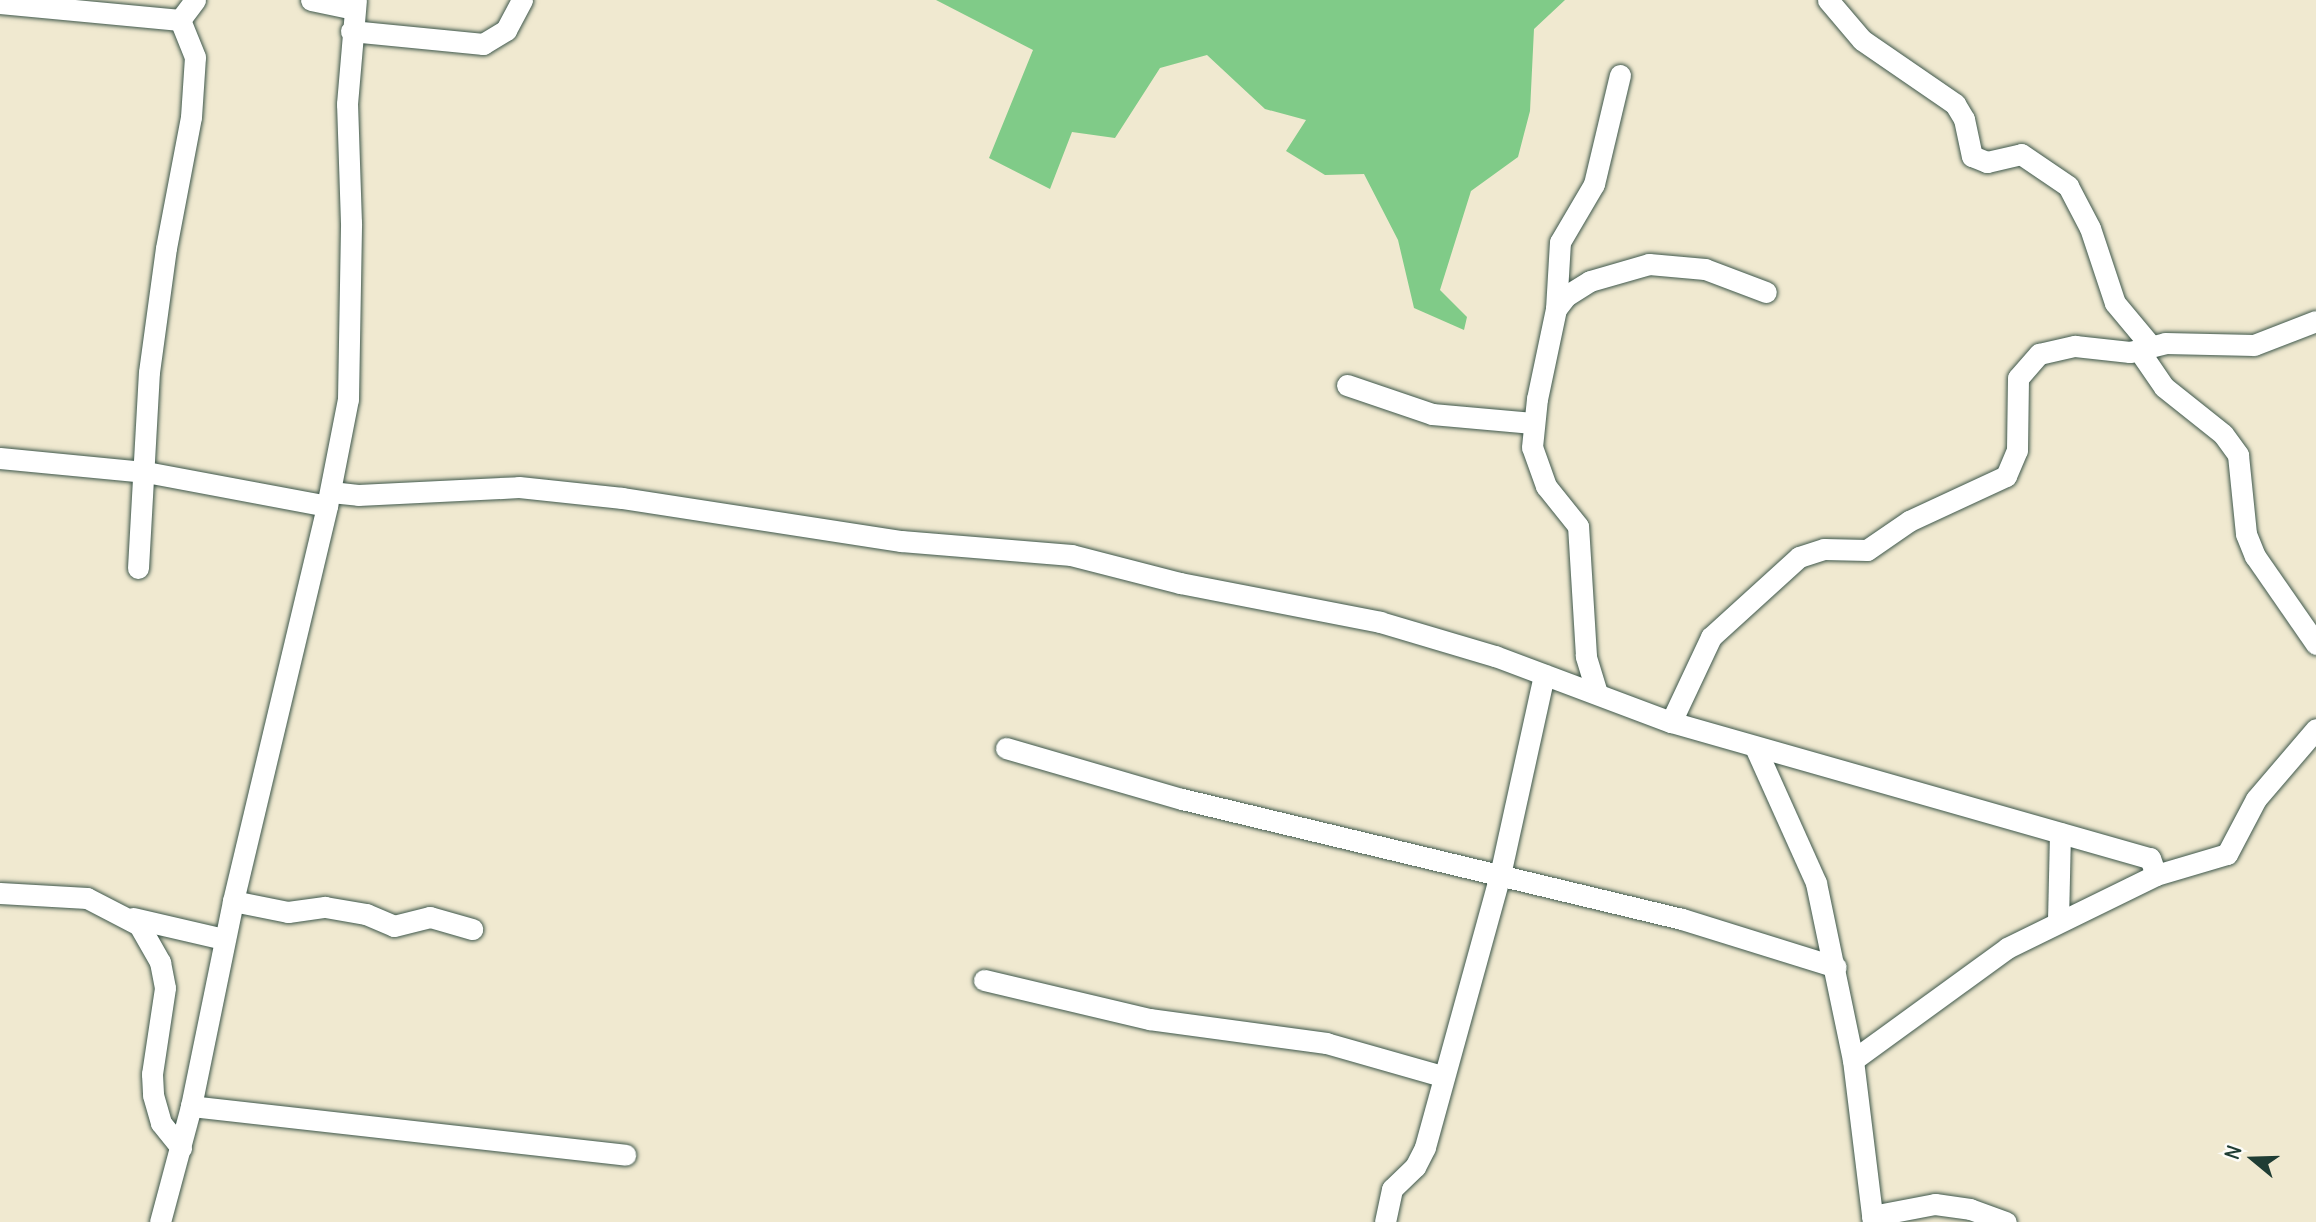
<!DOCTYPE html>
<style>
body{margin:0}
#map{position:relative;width:2316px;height:1222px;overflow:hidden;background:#f0e9d0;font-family:Delius,sans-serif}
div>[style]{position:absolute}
.green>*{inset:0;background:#80cb88}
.roads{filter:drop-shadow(0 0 2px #3e574b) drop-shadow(0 0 2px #3e574b)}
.minor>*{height:21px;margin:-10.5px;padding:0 10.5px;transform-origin:10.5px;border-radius:10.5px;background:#fff}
span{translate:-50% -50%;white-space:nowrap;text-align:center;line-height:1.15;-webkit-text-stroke:7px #fdfcf7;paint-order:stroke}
.north{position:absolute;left:2218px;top:1124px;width:70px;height:70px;-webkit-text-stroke:5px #fdfcf7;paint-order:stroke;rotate:289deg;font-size:19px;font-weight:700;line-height:28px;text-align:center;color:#1f3d34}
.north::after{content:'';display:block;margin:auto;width:24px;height:32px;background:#1f3d34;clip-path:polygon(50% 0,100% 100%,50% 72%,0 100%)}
</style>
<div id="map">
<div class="green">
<div style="clip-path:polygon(936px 0,1565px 0,1534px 29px,1530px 111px,1518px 157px,1471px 191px,1440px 290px,1467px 317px,1464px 330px,1414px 308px,1398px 240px,1364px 174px,1325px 175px,1286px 151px,1306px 120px,1265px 109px,1207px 55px,1160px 68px,1115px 138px,1072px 132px,1050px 189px,989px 158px,1033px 50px)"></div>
</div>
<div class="roads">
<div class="minor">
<div style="left:311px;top:0;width:44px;rotate:11.8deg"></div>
<div style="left:1828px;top:0;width:52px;rotate:49.6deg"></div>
<div style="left:1862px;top:40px;width:113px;rotate:34.5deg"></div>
<div style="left:1955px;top:104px;width:17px;rotate:59deg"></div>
<div style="left:1964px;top:119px;width:38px;rotate:78deg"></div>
<div style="left:1972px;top:156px;width:16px;rotate:22deg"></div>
<div style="left:1987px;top:162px;width:35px;rotate:-13deg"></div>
<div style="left:2021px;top:154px;width:57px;rotate:34.2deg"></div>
<div style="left:2068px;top:186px;width:47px;rotate:62.4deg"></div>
<div style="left:2090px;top:228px;width:79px;rotate:71.6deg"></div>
<div style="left:2115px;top:303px;width:56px;rotate:50.1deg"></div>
<div style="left:0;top:3px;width:181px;rotate:5.4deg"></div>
<div style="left:351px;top:31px;width:133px;rotate:5.6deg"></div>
<div style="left:483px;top:44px;width:27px;rotate:-31deg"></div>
<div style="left:506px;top:30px;width:34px;rotate:-62deg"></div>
<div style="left:1556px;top:309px;width:67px;rotate:-86.6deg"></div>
<div style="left:1560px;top:242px;width:67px;rotate:-59.6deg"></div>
<div style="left:1594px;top:184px;width:112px;rotate:-76.6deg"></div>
<div style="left:2140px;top:352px;width:42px;rotate:55.6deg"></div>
<div style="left:2164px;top:387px;width:75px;rotate:38.5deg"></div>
<div style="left:2223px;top:434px;width:26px;rotate:54deg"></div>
<div style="left:2238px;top:455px;width:79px;rotate:84.2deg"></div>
<div style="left:2246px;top:534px;width:24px;rotate:68deg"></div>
<div style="left:2255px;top:556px;width:107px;rotate:55.3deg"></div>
<div style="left:1347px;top:385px;width:90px;rotate:18.8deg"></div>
<div style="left:1432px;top:414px;width:101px;rotate:5.1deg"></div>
<div style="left:0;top:458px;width:147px;rotate:5.5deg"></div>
<div style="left:146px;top:472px;width:184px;rotate:10.6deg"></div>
<div style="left:331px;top:492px;width:27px;rotate:6deg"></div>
<div style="left:358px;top:495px;width:161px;rotate:-2.8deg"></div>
<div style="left:519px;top:487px;width:104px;rotate:6.1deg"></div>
<div style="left:622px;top:498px;width:282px;rotate:8.8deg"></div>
<div style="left:901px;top:541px;width:171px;rotate:4.7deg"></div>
<div style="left:1071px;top:555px;width:113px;rotate:14.4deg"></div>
<div style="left:1180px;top:583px;width:204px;rotate:11deg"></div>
<div style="left:1380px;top:622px;width:120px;rotate:16.5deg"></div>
<div style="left:1495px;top:656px;width:188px;rotate:20.6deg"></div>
<div style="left:1671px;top:722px;width:498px;rotate:15.9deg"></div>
<div style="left:2150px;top:858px;width:18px;rotate:71deg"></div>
<div style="left:138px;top:568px;width:196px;rotate:-86.8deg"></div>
<div style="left:149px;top:372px;width:125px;rotate:-82.2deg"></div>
<div style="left:166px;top:248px;width:133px;rotate:-79.2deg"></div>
<div style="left:191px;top:117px;width:60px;rotate:-86.2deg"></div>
<div style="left:195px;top:57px;width:40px;rotate:-112deg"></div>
<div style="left:180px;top:20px;width:25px;rotate:-53deg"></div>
<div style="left:1597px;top:693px;width:39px;rotate:-107deg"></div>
<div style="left:1586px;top:656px;width:130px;rotate:-93.5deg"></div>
<div style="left:1578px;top:526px;width:51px;rotate:-128.7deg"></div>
<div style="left:1546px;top:486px;width:41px;rotate:-109.7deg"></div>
<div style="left:1532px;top:447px;width:48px;rotate:-84.1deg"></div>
<div style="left:1537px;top:399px;width:92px;rotate:-78.1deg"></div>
<div style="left:1556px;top:309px;width:16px;rotate:-52deg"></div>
<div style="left:1566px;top:296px;width:28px;rotate:-32deg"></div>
<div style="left:1590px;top:281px;width:61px;rotate:-16.1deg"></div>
<div style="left:1649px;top:264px;width:56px;rotate:5.1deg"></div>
<div style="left:1705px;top:269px;width:65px;rotate:20.7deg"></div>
<div style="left:1671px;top:722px;width:94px;rotate:-64.8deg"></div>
<div style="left:1711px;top:637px;width:119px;rotate:-42.3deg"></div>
<div style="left:1799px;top:557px;width:26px;rotate:-18deg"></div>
<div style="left:1824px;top:549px;width:43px;rotate:1.3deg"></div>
<div style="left:1867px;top:550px;width:51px;rotate:-34.6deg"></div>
<div style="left:1909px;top:521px;width:107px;rotate:-24.9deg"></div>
<div style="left:2006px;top:476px;width:28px;rotate:-67deg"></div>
<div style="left:2017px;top:450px;width:72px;rotate:-89.2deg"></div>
<div style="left:2018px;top:378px;width:32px;rotate:-49deg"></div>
<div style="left:2039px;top:354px;width:37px;rotate:-13deg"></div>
<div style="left:2075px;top:346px;width:55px;rotate:6.2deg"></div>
<div style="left:2130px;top:352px;width:36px;rotate:-14deg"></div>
<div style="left:2165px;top:343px;width:89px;rotate:1.3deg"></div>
<div style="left:2254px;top:345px;width:66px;rotate:-21.2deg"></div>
<div style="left:1755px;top:747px;width:149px;rotate:65.8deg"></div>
<div style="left:1816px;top:883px;width:181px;rotate:78.2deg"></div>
<div style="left:1853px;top:1060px;width:163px;rotate:83deg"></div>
<div style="left:1006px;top:748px;width:183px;rotate:16.2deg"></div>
<div style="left:1182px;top:799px;width:514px;rotate:13.5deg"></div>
<div style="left:1682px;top:919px;width:161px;rotate:17.3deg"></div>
<div style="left:0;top:893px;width:87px;rotate:3.3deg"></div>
<div style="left:87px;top:898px;width:59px;rotate:27.4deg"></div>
<div style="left:139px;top:925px;width:43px;rotate:60.4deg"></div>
<div style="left:160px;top:962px;width:26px;rotate:79deg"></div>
<div style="left:165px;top:988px;width:87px;rotate:98.6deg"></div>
<div style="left:152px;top:1074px;width:21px;rotate:87deg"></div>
<div style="left:153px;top:1095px;width:29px;rotate:74deg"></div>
<div style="left:161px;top:1123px;width:32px;rotate:51deg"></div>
<div style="left:233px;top:901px;width:56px;rotate:11.3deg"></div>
<div style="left:288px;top:912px;width:37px;rotate:-8deg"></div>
<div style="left:325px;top:907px;width:42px;rotate:9.7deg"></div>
<div style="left:366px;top:914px;width:30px;rotate:23deg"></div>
<div style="left:394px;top:926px;width:37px;rotate:-14deg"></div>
<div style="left:430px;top:917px;width:44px;rotate:15.9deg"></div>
<div style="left:133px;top:918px;width:93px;rotate:13deg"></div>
<div style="left:2058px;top:921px;width:88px;rotate:-88.7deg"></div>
<div style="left:984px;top:980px;width:170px;rotate:13.3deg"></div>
<div style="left:1149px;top:1019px;width:179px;rotate:7.7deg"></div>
<div style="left:1326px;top:1043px;width:121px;rotate:15.9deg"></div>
<div style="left:1853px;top:1060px;width:190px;rotate:-36deg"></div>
<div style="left:2007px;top:948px;width:166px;rotate:-26.1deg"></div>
<div style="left:2156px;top:875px;width:74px;rotate:-16.5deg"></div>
<div style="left:2227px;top:854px;width:62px;rotate:-62.2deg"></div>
<div style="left:2256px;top:799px;width:92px;rotate:-49.4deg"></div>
<div style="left:191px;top:1106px;width:437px;rotate:6.4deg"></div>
<div style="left:1872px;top:1216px;width:64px;rotate:-10.8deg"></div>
<div style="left:1935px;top:1204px;width:35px;rotate:8deg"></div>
<div style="left:1970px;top:1209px;width:38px;rotate:20deg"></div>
<div style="left:160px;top:1222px;width:120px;rotate:-75deg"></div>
<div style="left:191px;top:1106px;width:209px;rotate:-78.4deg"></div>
<div style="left:233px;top:901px;width:406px;rotate:-76.6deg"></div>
<div style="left:327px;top:506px;width:109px;rotate:-78.9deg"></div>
<div style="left:348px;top:399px;width:176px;rotate:-89deg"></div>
<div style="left:351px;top:223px;width:119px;rotate:-91.9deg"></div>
<div style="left:347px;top:104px;width:104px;rotate:-85.1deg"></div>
<div style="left:1385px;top:1222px;width:34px;rotate:-78deg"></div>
<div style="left:1392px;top:1189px;width:32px;rotate:-44deg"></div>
<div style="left:1415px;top:1167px;width:22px;rotate:-63deg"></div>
<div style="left:1425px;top:1147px;width:282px;rotate:-74.6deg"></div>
<div style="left:1500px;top:875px;width:205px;rotate:-77.6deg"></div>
</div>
</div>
<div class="north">N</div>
</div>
